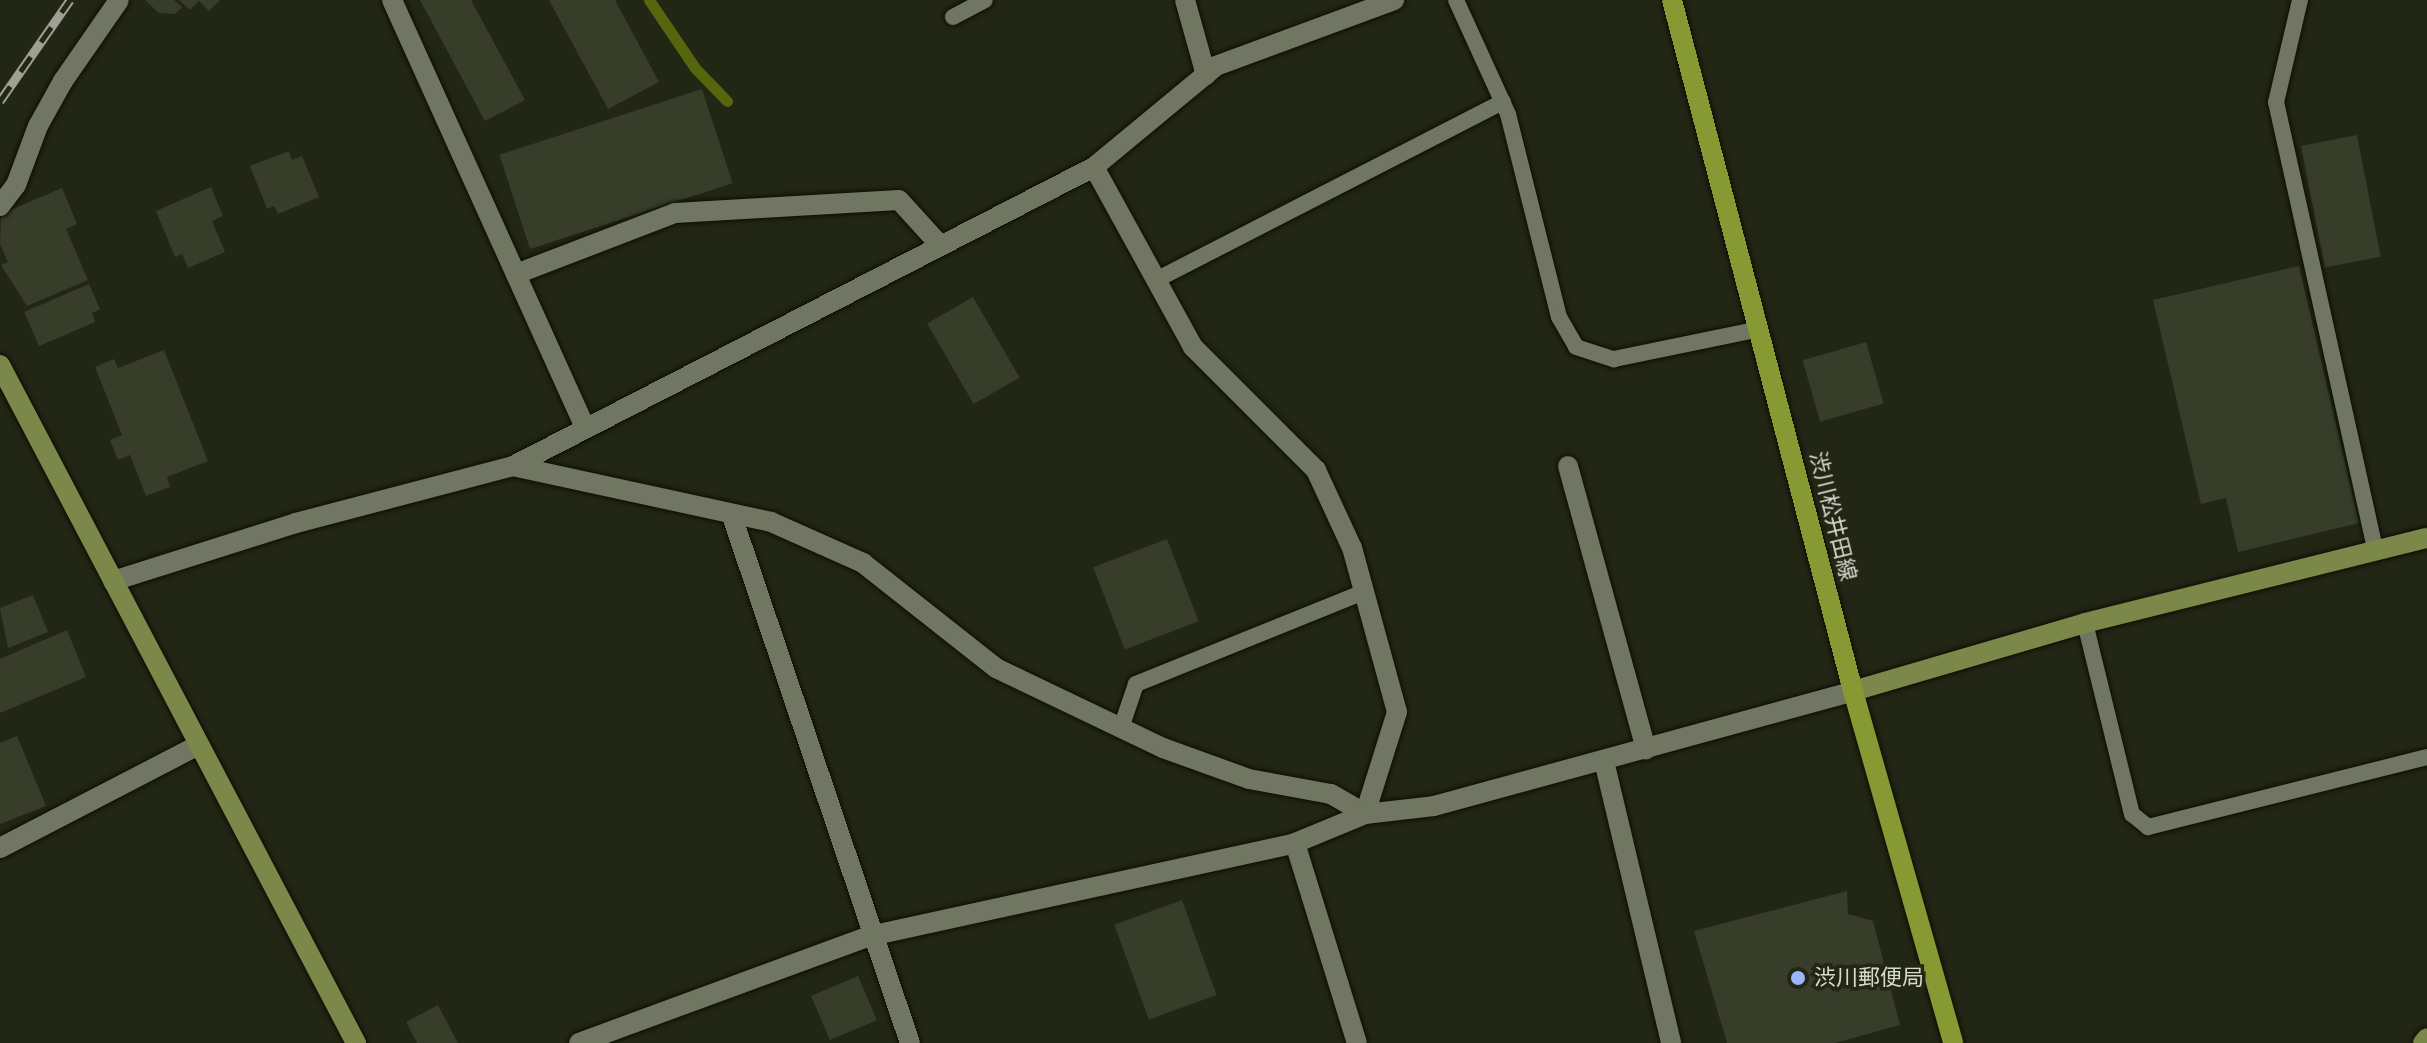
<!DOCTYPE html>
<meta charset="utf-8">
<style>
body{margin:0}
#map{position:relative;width:2427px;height:1043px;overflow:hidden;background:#222615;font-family:"PT Sans","Noto Sans JP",sans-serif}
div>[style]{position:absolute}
.stream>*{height:11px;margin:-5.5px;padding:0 5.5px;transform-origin:5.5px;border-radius:5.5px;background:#56660c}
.building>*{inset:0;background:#383d2a;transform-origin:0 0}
.roads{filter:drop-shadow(0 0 2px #0b0f02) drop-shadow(0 0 2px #0b0f02)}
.lane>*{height:16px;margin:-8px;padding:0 8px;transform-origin:8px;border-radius:8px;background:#717662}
.street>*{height:20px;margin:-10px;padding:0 10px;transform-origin:10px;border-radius:10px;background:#717662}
.secondary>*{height:20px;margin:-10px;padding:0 10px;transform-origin:10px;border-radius:10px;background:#7c884a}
.primary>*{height:20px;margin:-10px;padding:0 10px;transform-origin:10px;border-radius:10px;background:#879932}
.rail>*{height:9px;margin-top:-4.5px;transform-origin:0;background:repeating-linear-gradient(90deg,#222615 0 18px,#9da194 0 36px);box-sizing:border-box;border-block:2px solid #9da194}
.dots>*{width:22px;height:22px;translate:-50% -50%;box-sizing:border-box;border:4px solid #222615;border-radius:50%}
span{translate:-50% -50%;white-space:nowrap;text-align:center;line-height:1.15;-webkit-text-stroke:7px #222615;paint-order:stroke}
.street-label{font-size:22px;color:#d6d9ce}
.poi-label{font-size:22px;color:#d6d9ce}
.left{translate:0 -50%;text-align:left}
</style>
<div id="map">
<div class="stream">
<div style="left:649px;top:0;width:82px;rotate:55.9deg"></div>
<div style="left:695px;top:68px;width:46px;rotate:45.9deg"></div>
</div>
<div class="building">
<div style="clip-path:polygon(145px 0,174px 0,182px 7px,175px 14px,159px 13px)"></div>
<div style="clip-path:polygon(179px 0,220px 0,209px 11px,199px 1px,190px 10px)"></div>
<div style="clip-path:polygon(420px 0,471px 0,525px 100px,485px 121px)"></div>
<div style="clip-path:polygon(549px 0,615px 0,659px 82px,608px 109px)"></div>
<div style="left:702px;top:89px;width:99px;height:213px;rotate:72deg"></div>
<div style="left:2357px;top:135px;width:124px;height:57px;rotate:79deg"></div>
<div style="clip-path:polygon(289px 151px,292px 160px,302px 156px,319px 197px,278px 214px,274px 206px,267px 209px,250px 166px)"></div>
<div style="clip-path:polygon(211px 187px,223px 216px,212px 221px,225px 252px,188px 268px,182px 254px,175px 257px,156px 211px)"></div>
<div style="clip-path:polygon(62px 188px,77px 224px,66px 229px,88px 280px,27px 306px,1px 265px,8px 262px,0 244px,1px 214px)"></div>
<div style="clip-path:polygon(2299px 266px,2359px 523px,2238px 552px,2226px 498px,2201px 504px,2153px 300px)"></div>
<div style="clip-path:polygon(89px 284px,100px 309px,92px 313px,95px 322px,39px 346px,24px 312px)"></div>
<div style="left:973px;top:297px;width:93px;height:53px;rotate:60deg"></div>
<div style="left:1866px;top:342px;width:64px;height:66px;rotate:74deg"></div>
<div style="clip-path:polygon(164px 350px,208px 461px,167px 477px,170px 487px,146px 496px,130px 455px,118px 460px,110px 440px,122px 435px,95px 367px,114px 359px,118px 368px)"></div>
<div style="left:1167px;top:539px;width:88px;height:79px;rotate:69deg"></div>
<div style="clip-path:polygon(33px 595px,48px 632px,8px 648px,0 608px)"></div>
<div style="clip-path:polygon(67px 630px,86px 677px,0 713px,0 659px)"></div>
<div style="clip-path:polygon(17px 736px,46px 806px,0 824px,0 743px)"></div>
<div style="clip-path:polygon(1847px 891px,1848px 914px,1873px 921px,1900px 1025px,1835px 1043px,1727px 1043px,1694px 931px)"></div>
<div style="left:1182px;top:900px;width:101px;height:72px;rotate:70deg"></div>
<div style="left:858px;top:976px;width:48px;height:51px;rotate:67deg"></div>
<div style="clip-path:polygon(438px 1005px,458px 1043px,417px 1043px,406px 1022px)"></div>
</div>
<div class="roads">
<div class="lane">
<div style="left:1456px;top:0;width:125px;rotate:65.5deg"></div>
<div style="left:1508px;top:114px;width:209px;rotate:75.9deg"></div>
<div style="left:1559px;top:317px;width:34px;rotate:60deg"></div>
<div style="left:1576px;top:347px;width:40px;rotate:18deg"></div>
<div style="left:1614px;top:359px;width:149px;rotate:-11.6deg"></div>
<div style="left:2300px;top:0;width:105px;rotate:103.2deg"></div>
<div style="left:2276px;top:102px;width:459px;rotate:77.5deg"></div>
<div style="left:953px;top:17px;width:36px;rotate:-28deg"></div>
<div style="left:1156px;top:280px;width:390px;rotate:-27.2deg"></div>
<div style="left:2085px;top:623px;width:197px;rotate:76.2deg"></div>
<div style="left:2132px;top:814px;width:21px;rotate:39deg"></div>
<div style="left:2148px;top:827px;width:288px;rotate:-14.1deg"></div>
<div style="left:1121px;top:728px;width:46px;rotate:-71.2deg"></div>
<div style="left:1136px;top:684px;width:246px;rotate:-22deg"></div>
</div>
<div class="street">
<div style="left:392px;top:0;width:470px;rotate:65.7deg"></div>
<div style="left:1185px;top:0;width:78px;rotate:74.4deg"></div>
<div style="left:0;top:206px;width:26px;rotate:-53deg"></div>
<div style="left:16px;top:185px;width:63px;rotate:-69.6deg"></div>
<div style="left:38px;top:126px;width:51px;rotate:-60.9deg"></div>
<div style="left:63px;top:81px;width:98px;rotate:-55.3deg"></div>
<div style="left:516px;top:274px;width:170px;rotate:-21deg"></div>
<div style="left:675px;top:213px;width:224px;rotate:-3.3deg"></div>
<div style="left:899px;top:200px;width:61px;rotate:47.7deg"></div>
<div style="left:513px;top:466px;width:264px;rotate:12.2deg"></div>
<div style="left:771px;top:522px;width:101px;rotate:24deg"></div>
<div style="left:863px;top:563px;width:169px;rotate:38.3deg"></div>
<div style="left:996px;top:668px;width:185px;rotate:25.6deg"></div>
<div style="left:1163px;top:748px;width:91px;rotate:19.8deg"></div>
<div style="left:1249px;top:779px;width:83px;rotate:10.4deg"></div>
<div style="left:1331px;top:794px;width:39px;rotate:30deg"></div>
<div style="left:1365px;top:814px;width:107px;rotate:-72.6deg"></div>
<div style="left:1397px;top:712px;width:170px;rotate:-105.3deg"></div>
<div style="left:1352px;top:548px;width:86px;rotate:-114.8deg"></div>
<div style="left:1316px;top:470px;width:174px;rotate:-135deg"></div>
<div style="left:1193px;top:347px;width:205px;rotate:-118.8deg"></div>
<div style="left:1568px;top:466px;width:294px;rotate:74.6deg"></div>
<div style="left:732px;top:516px;width:556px;rotate:71.34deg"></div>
<div style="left:113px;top:581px;width:192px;rotate:-17.6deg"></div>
<div style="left:296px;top:523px;width:224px;rotate:-14.7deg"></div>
<div style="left:513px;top:466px;width:653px;rotate:-27.23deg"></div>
<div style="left:1094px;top:167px;width:158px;rotate:-39.6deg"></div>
<div style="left:1216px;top:66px;width:190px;rotate:-20.3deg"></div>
<div style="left:1604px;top:761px;width:290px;rotate:76.6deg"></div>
<div style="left:1295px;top:843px;width:209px;rotate:72.8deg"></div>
<div style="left:0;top:848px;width:224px;rotate:-27.4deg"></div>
<div style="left:579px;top:1043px;width:310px;rotate:-20.2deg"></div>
<div style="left:870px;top:936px;width:435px;rotate:-12.3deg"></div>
<div style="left:1295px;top:843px;width:76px;rotate:-22.5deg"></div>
<div style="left:1365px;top:814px;width:69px;rotate:-6.6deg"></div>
<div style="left:1434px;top:806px;width:434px;rotate:-15.3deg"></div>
</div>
<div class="secondary">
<div style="left:0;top:365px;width:766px;rotate:62.3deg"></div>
<div style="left:1853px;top:691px;width:242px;rotate:-16.3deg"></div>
<div style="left:2085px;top:623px;width:352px;rotate:-14deg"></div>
<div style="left:2423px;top:1043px;width:6px;rotate:-51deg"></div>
</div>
<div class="primary">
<div style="left:1672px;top:0;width:714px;rotate:75.32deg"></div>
<div style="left:1853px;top:691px;width:366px;rotate:74.1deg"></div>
</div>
</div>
<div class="rail">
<div style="left:0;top:101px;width:123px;rotate:-55.3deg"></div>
</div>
<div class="dots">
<div style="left:1798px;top:978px;background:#9db4fd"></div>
</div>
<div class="street-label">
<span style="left:1833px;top:516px;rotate:76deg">渋川松井田線</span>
</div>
<div class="poi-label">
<span class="left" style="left:1814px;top:978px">渋川郵便局</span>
</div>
</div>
